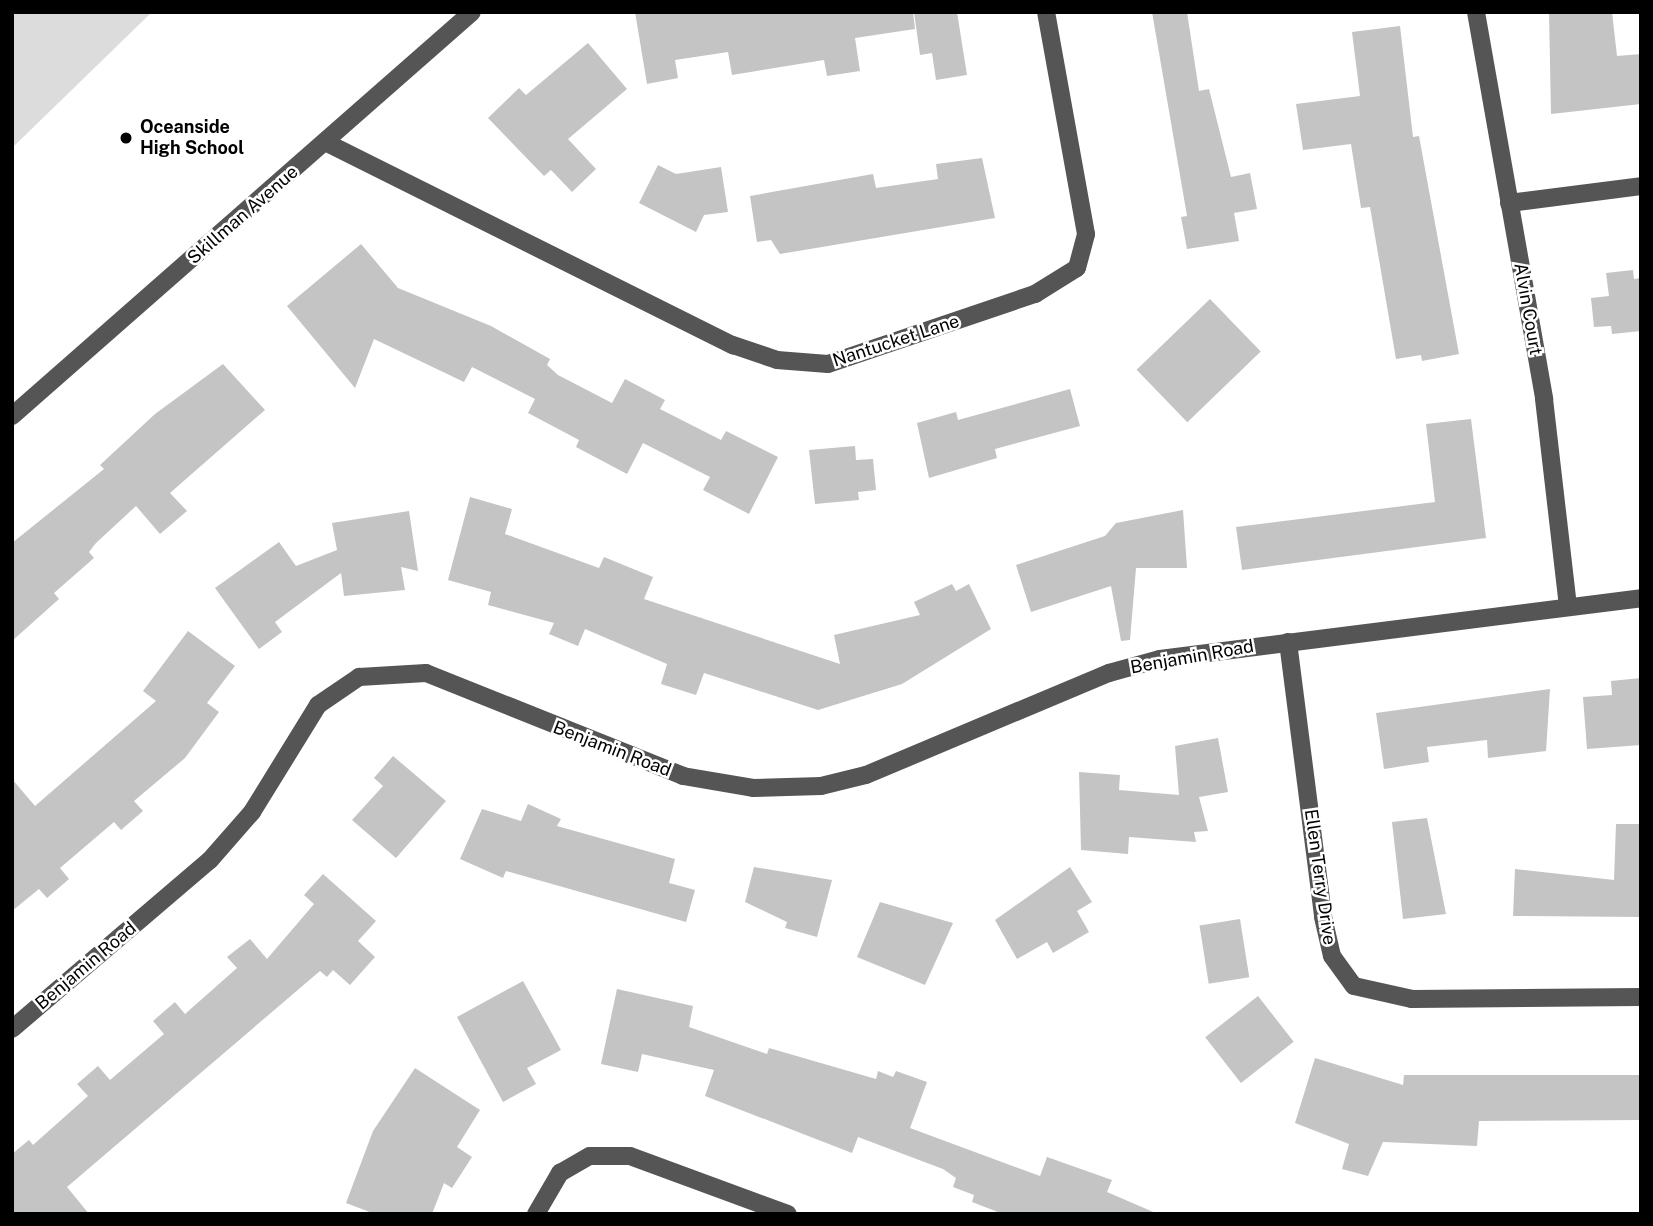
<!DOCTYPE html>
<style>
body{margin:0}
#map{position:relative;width:1653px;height:1226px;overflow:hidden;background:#fff;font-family:"Public Sans",sans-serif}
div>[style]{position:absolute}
.green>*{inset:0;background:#dcdcdc}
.building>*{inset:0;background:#c4c4c4;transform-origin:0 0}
.minor>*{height:18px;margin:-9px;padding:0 9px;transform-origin:9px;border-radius:9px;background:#555}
.dots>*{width:19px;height:19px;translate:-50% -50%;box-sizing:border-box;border:4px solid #fff;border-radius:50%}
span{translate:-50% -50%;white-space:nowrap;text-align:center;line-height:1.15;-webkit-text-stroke:5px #fff;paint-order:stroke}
.poi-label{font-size:18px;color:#000;font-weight:700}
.left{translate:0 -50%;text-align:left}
.street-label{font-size:18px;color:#000}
.frame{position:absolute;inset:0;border:14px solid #000;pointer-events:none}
</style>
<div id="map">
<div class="green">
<div style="clip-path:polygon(12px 12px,152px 12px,12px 148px)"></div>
</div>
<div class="building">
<div style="clip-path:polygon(635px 12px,913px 12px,915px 29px,855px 38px,860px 71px,827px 76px,824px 60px,732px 75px,728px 52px,675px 60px,678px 78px,647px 84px)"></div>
<div style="clip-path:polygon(914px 12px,957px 12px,967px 75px,936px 80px,932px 53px,920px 55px)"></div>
<div style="clip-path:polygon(1152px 12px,1187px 12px,1199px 91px,1209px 89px,1231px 177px,1250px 173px,1257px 209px,1234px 213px,1239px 241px,1187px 249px,1181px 217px,1187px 216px)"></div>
<div style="clip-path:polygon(1549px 12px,1612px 12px,1617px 56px,1641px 54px,1641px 104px,1551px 114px)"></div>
<div style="clip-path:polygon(1400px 26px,1413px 137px,1419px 136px,1459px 354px,1422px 361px,1421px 355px,1396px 359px,1370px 207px,1361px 208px,1351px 144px,1303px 150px,1296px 104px,1360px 96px,1352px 32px)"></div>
<div style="clip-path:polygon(588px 43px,627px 89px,568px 139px,596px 169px,572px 192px,551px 170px,544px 176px,488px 118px,519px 88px,526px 95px)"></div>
<div style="clip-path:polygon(982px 158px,995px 218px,780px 254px,771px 240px,757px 242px,750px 196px,873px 174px,876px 188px,938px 179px,936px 164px)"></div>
<div style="clip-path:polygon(658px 165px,676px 174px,721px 167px,728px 212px,704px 215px,696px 232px,639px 203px)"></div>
<div style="clip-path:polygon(361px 244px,398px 288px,491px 326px,550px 359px,547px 365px,558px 375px,612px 403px,625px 379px,665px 400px,660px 409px,721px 440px,726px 431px,778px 457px,749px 514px,703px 490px,710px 477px,643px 443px,627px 474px,576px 447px,579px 440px,528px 413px,535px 399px,472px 367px,464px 382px,374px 339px,355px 388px,287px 306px)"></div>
<div style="clip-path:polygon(1633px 270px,1634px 279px,1641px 278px,1641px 331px,1612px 334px,1611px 326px,1594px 327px,1591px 298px,1609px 296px,1606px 273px)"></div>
<div style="left:1210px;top:299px;width:73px;height:102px;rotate:46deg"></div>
<div style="clip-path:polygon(223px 364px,265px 410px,170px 493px,187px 511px,160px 534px,136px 506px,96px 543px,89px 552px,94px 558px,54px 593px,59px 599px,12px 641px,12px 543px,104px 469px,100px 465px,155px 414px)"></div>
<div style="clip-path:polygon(1070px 389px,1080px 426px,995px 449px,997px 458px,929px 478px,917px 423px,956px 412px,958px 420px)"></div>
<div style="clip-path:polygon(1471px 419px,1486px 538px,1242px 570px,1236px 527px,1435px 502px,1426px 424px)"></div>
<div style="clip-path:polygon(855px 446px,856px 460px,873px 459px,876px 490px,858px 492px,859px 500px,815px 504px,809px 450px)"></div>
<div style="clip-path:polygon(470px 497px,512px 509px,505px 534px,599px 568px,604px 557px,653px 577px,644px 599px,840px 664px,834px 635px,920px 615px,914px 602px,952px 584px,956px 591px,969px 584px,991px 629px,902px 684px,818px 710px,704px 673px,696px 695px,661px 684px,667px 664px,585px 629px,578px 646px,549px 634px,554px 623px,488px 605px,491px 592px,448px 580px)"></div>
<div style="clip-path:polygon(1183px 510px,1187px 568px,1136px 568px,1130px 640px,1121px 641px,1111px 586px,1031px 612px,1016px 565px,1105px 536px,1116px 523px)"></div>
<div style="clip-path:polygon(409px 511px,418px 571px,401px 567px,405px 590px,344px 596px,341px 573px,275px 622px,282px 632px,259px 649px,215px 588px,279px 542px,296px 566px,337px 550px,332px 523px)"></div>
<div style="clip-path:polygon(188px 631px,235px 666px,207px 703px,219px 712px,185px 758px,134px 801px,143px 811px,121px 830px,114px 822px,60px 868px,69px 879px,47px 898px,39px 889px,12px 911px,12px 779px,35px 806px,156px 701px,143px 691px)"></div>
<div style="clip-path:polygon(1641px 678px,1641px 745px,1587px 749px,1583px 697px,1612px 695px,1611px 681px)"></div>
<div style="clip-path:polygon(1550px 689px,1546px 751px,1488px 758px,1487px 740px,1427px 747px,1429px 762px,1384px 769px,1376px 713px)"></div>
<div style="clip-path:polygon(1218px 738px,1228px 792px,1199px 797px,1208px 831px,1194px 832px,1196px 842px,1129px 837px,1128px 854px,1081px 850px,1079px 772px,1120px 775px,1119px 790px,1179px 795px,1175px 746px)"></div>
<div style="clip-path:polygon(393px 756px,446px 801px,396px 858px,352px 820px,383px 786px,374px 778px)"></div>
<div style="clip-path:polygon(528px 804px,561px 819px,557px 826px,675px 859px,669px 883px,695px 890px,686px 922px,506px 871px,503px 878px,460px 859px,482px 809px,521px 821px)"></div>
<div style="clip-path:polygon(1427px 818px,1446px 914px,1403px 919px,1392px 822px)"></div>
<div style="clip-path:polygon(1616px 824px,1641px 824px,1641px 917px,1513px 916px,1515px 869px,1614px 880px)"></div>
<div style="clip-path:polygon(754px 867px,832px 880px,817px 937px,785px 928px,787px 922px,745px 902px)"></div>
<div style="clip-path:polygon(1070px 867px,1092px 902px,1077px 911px,1089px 932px,1053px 953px,1047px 942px,1017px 959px,995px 920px)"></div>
<div style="clip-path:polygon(323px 874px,376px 921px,358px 941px,375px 957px,350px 985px,333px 970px,327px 977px,320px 971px,67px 1187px,89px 1214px,12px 1214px,12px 1154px,29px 1140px,33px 1145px,88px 1096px,77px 1084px,98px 1066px,110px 1080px,164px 1034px,153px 1021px,175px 1002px,185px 1014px,237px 968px,227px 957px,250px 939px,267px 959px,314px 904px,304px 895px)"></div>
<div style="clip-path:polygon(880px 902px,953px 923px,925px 985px,857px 957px)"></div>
<div style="left:1240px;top:919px;width:59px;height:41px;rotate:81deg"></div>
<div style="clip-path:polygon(523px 981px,561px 1050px,527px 1068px,536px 1084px,503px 1102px,457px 1017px)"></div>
<div style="clip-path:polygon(617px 989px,693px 1006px,689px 1027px,767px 1054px,769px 1048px,876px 1079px,878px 1071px,893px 1077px,896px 1071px,927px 1082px,910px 1128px,1040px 1176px,1047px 1157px,1112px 1180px,1107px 1192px,1158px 1214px,1003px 1214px,972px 1202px,974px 1195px,953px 1187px,956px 1178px,943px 1169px,858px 1137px,852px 1153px,705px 1096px,714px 1070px,642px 1054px,638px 1072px,601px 1064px)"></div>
<div style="left:1258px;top:996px;width:58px;height:67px;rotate:52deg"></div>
<div style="clip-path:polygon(1315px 1058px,1403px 1085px,1404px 1075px,1641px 1075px,1641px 1120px,1479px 1121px,1477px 1146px,1383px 1142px,1368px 1176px,1342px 1169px,1349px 1144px,1295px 1123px)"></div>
<div style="clip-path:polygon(415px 1068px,480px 1110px,457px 1147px,472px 1157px,452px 1188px,444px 1183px,432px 1214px,375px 1214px,346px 1203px,373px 1131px)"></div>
</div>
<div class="minor">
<div style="left:1476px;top:12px;width:393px;rotate:80deg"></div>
<div style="left:1544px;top:399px;width:208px;rotate:83.4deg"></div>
<div style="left:325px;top:142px;width:456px;rotate:26.5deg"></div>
<div style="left:733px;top:345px;width:46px;rotate:18.8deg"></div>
<div style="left:777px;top:360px;width:51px;rotate:4.5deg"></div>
<div style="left:828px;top:364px;width:219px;rotate:-18.7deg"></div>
<div style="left:1035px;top:294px;width:49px;rotate:-31.8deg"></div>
<div style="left:1077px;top:268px;width:35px;rotate:-75deg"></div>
<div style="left:1086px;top:234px;width:226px;rotate:-100.2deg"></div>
<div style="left:1509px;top:203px;width:133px;rotate:-7.3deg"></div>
<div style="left:12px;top:416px;width:612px;rotate:-41.29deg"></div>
<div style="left:1288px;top:642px;width:277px;rotate:82.7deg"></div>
<div style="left:1323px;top:917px;width:40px;rotate:77deg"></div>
<div style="left:1332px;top:956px;width:37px;rotate:54deg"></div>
<div style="left:1354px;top:986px;width:59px;rotate:12.6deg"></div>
<div style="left:1412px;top:999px;width:229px;rotate:-0.5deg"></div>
<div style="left:12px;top:1029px;width:260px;rotate:-40.5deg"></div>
<div style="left:210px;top:860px;width:64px;rotate:-48.8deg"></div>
<div style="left:252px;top:812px;width:126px;rotate:-58.3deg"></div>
<div style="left:318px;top:705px;width:50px;rotate:-34.3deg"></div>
<div style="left:359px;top:677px;width:67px;rotate:-3.4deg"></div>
<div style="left:426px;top:673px;width:277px;rotate:21.8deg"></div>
<div style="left:683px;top:776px;width:71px;rotate:9.7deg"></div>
<div style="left:753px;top:788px;width:68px;rotate:-1.7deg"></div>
<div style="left:821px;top:786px;width:46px;rotate:-13.7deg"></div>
<div style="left:866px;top:775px;width:264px;rotate:-22.8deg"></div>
<div style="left:1109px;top:673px;width:53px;rotate:-15.4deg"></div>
<div style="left:1160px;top:659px;width:485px;rotate:-7.2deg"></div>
<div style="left:536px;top:1214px;width:48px;rotate:-59.7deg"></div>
<div style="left:560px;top:1173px;width:34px;rotate:-30deg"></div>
<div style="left:590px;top:1156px;width:40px"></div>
<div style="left:630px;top:1156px;width:168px;rotate:20.2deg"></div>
</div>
<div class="dots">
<div style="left:126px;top:138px;background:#000"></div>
</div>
<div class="poi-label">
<span class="left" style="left:140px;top:138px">Oceanside<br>High School</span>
</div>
<div class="street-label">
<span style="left:243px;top:215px;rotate:-41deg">Skillman Avenue</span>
<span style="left:1528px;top:309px;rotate:80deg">Alvin Court</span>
<span style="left:896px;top:341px;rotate:-18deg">Nantucket Lane</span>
<span style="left:1192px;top:657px;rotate:-10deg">Benjamin Road</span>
<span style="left:612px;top:749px;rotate:21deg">Benjamin Road</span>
<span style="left:1320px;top:877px;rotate:82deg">Ellen Terry Drive</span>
<span style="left:86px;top:966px;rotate:-40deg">Benjamin Road</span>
</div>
<div class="frame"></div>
</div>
